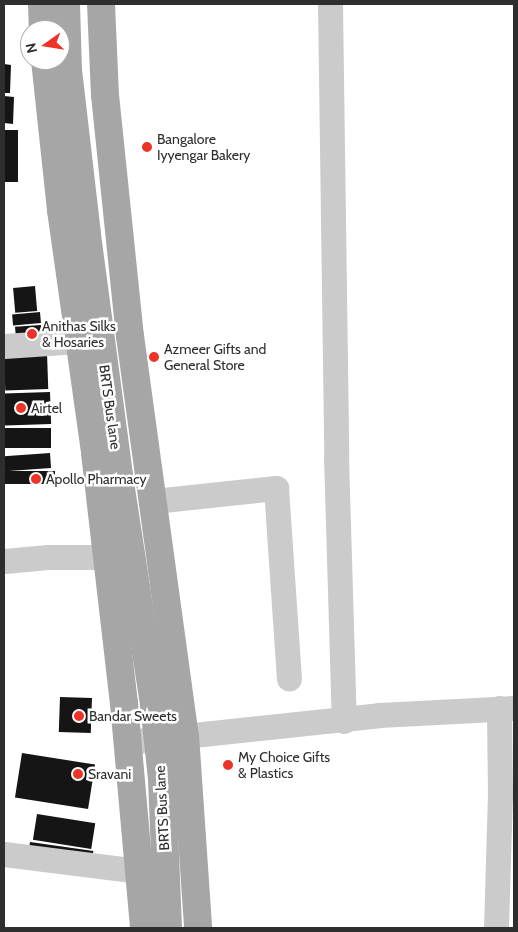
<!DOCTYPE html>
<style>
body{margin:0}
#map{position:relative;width:518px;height:932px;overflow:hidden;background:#fff;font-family:Cabin,sans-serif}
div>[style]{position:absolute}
.building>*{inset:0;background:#151515;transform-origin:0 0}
.street>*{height:25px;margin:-12.5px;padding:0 12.5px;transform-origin:12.5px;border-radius:12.5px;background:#cbcbcb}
.primary>*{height:28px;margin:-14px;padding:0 14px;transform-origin:14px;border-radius:14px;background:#a6a6a6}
.dots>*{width:14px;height:14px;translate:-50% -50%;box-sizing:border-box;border:2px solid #fff;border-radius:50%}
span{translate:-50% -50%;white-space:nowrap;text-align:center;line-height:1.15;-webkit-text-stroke:5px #fff;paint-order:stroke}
.poi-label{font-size:14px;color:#2e2e2e}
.left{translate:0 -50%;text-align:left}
.street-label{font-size:14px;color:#2e2e2e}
.frame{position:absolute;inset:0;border:5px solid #2e2e2e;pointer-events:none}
.north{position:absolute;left:20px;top:20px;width:50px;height:50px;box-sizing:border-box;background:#fff;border:1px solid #ababab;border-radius:50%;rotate:257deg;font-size:14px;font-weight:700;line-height:20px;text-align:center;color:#2e2e2e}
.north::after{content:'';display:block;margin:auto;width:18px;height:22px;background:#ed3228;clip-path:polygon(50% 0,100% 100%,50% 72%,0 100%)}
</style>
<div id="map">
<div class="building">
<div style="clip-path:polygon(4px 64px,11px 65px,10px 93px,4px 93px)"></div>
<div style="clip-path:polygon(4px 96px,14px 97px,13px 124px,4px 123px)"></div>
<div style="left:4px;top:130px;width:14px;height:52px"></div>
<div style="left:35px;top:286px;width:25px;height:22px;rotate:85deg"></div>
<div style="left:40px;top:312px;width:11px;height:28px;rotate:85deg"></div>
<div style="left:41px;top:325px;width:16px;height:26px;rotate:86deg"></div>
<div style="left:47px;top:353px;width:36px;height:43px;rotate:88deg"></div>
<div style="left:50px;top:392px;width:32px;height:46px;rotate:88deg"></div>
<div style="left:51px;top:428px;width:20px;height:47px;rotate:90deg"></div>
<div style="left:50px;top:453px;width:15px;height:46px;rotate:86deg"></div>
<div style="left:55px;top:471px;width:13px;height:51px;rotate:90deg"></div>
<div style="left:60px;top:697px;width:32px;height:35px;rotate:2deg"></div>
<div style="left:22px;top:753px;width:74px;height:45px;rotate:9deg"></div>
<div style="left:37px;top:814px;width:59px;height:26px;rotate:9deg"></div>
<div style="left:30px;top:842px;width:64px;height:13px;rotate:8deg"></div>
</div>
<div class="street">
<div style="left:330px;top:4px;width:453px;rotate:89.2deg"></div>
<div style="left:336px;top:457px;width:264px;rotate:88.3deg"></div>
<div style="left:4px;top:346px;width:75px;rotate:-3.8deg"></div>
<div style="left:154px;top:501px;width:123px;rotate:-6.1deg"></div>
<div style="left:276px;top:488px;width:191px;rotate:86.1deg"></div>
<div style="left:4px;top:561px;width:44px;rotate:-5.2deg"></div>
<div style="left:48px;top:557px;width:59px"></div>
<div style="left:128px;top:742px;width:252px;rotate:-6.1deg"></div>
<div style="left:379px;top:715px;width:135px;rotate:-3deg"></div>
<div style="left:4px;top:854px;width:135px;rotate:7.2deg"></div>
<div style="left:496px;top:928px;width:133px;rotate:-88.3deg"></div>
<div style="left:500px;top:795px;width:87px;rotate:-90.7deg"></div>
</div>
<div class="primary">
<div style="left:42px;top:4px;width:26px;rotate:88deg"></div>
<div style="left:66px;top:4px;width:66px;rotate:88.3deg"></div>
<div style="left:68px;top:70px;width:166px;rotate:83.4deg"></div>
<div style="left:87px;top:235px;width:249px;rotate:82.4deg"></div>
<div style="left:120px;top:482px;width:225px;rotate:81.3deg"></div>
<div style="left:154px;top:704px;width:75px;rotate:83.9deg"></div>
<div style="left:162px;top:779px;width:149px;rotate:87.7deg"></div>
<div style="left:101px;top:4px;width:91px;rotate:87.5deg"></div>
<div style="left:105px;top:95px;width:242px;rotate:84.1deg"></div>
<div style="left:130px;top:336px;width:403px;rotate:82.2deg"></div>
<div style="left:185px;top:735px;width:193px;rotate:86.1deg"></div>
<div style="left:45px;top:60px;width:151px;rotate:83.9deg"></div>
<div style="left:61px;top:210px;width:245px;rotate:82deg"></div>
<div style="left:95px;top:453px;width:252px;rotate:83.4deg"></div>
<div style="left:124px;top:703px;width:226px;rotate:84.9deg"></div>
</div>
<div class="dots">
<div style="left:147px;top:147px;background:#ed3228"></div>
<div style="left:32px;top:334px;background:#ed3228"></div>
<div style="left:154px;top:357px;background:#ed3228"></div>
<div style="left:21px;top:408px;background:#ed3228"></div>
<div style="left:36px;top:479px;background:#ed3228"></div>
<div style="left:79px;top:716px;background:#ed3228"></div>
<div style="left:228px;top:765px;background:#ed3228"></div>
<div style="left:78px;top:774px;background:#ed3228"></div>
</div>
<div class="poi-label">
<span class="left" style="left:157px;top:147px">Bangalore<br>Iyyengar Bakery</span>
<span class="left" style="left:42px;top:334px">Anithas Silks<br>&amp; Hosaries</span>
<span class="left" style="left:164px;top:357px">Azmeer Gifts and<br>General Store</span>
<span class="left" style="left:31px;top:408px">Airtel</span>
<span class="left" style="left:46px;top:479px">Apollo Pharmacy</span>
<span class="left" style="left:89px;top:716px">Bandar Sweets</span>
<span class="left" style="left:238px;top:765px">My Choice Gifts<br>&amp; Plastics</span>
<span class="left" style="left:88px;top:774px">Sravani</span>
</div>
<div class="street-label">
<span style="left:110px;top:407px;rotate:82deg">BRTS Bus lane</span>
<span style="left:162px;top:808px;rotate:-93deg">BRTS Bus lane</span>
</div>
<div class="frame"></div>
<div class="north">N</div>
</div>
